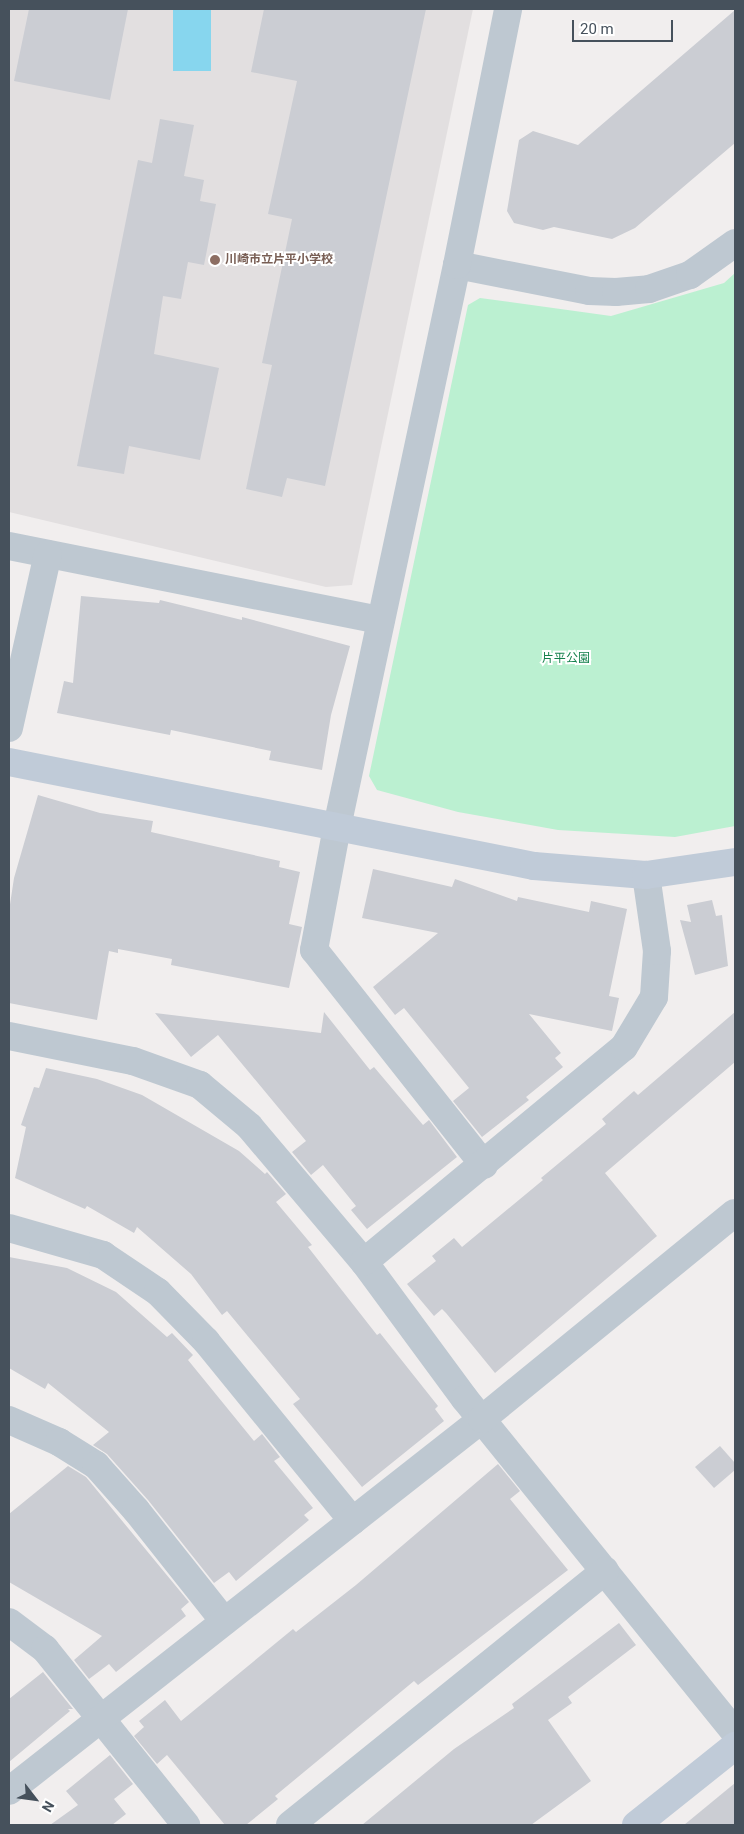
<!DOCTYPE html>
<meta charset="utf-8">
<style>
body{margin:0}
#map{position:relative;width:744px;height:1834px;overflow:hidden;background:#f1eeee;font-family:Roboto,"Noto Sans JP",sans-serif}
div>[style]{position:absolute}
.education>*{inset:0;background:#e2dfe0}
.green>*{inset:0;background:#bbf0d1}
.water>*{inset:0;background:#87d6ee;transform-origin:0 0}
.building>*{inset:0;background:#cbcdd3}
.street>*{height:28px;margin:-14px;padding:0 14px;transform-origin:14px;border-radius:14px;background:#bec8d1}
.secondary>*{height:28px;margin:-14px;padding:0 14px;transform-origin:14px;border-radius:14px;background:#c0cbd8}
.dots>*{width:14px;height:14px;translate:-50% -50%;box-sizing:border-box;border:2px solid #fff;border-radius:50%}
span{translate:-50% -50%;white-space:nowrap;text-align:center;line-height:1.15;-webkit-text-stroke:4px #fff;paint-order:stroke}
.education-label{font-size:12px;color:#785e54;font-weight:700}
.left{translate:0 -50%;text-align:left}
.park-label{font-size:12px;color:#14804c}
.frame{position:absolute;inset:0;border:10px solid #46515c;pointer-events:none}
.north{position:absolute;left:10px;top:1774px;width:50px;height:50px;-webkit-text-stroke:4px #fff;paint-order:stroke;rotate:120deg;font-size:14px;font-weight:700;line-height:20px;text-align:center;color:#46515c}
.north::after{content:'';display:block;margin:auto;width:18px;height:22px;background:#46515c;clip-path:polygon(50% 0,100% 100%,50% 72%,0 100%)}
.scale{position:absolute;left:572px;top:20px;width:101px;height:22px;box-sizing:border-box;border:2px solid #46515c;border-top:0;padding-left:6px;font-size:15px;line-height:18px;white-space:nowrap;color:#46515c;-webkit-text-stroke:4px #fff;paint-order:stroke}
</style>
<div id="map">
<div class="education">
<div style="clip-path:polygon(9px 9px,473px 9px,352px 585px,326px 587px,9px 512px)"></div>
</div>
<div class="green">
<div style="clip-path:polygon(735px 273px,735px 826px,675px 837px,558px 830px,458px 812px,377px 790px,369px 776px,468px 305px,480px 298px,611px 316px,724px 283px)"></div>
</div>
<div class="water">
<div style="left:173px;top:9px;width:38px;height:62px"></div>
</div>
<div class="building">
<div style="clip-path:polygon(29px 9px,128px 9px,110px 100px,14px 81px)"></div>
<div style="clip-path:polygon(264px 9px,426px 9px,325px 486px,287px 478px,282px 497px,246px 489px,272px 365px,262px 363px,292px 219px,268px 214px,297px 81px,251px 72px)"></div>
<div style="clip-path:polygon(735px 10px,735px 143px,635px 228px,612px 239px,554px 227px,543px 230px,514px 223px,507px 211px,519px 140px,533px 131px,578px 145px)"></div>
<div style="clip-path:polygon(160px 119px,194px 125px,184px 176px,204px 180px,200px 201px,216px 204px,204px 265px,188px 262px,181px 299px,163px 296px,154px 354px,219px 368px,200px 460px,129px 446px,124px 474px,77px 466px,138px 160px,152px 163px)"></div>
<div style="clip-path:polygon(81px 596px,159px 603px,160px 600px,242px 620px,242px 617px,350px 646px,331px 715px,322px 770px,269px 760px,271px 751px,171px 730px,170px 735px,57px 713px,64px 681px,73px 683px)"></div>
<div style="clip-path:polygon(38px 795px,100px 813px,153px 821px,151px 832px,280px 861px,279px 867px,300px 872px,289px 924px,302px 927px,289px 988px,171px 965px,172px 959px,118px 949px,118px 953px,109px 951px,97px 1020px,9px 1003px,9px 911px,14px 878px)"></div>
<div style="clip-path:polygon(373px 869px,452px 887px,455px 879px,517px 901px,518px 897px,589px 912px,591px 901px,627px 909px,609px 996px,619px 998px,612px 1031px,529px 1014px,561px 1053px,555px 1058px,563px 1067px,526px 1097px,529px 1100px,482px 1137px,453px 1101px,469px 1088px,404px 1008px,395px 1015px,373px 987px,438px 933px,362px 918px)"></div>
<div style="clip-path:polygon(712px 900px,716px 916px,722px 915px,728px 966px,695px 975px,680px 920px,691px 922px,687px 905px)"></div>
<div style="clip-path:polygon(324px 1012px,370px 1070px,374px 1067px,423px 1125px,429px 1120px,457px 1157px,367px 1229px,351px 1210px,356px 1206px,323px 1165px,311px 1175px,292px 1152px,306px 1141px,218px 1035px,191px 1057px,155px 1013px,321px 1033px)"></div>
<div style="clip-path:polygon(735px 1012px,735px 1062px,605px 1173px,657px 1236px,495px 1373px,446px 1313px,442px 1309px,434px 1316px,407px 1284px,436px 1261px,432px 1256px,454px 1238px,462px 1247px,543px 1180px,541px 1178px,606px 1124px,602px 1119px,634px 1091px,638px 1095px)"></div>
<div style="clip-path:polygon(46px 1068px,97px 1079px,142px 1095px,239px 1151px,265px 1174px,267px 1172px,286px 1194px,276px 1202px,312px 1245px,308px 1247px,377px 1335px,380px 1333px,438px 1406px,435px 1409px,444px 1421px,362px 1487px,293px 1404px,300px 1399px,227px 1311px,222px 1315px,191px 1274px,137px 1227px,134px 1233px,87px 1206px,85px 1209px,15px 1178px,26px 1127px,21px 1125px,34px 1087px,39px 1088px)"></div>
<div style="clip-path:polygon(9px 1257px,67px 1268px,116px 1292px,167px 1337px,172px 1333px,193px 1355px,188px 1360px,254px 1441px,262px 1434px,280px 1457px,274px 1461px,313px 1508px,304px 1515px,309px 1520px,236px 1581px,229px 1572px,214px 1583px,148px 1500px,107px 1454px,93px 1445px,109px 1432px,48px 1383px,45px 1389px,9px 1368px)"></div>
<div style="clip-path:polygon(720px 1446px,735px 1463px,735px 1470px,714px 1488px,695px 1467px)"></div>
<div style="clip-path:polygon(498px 1464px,520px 1491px,510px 1499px,568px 1570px,418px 1685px,414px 1681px,275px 1796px,278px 1799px,246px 1825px,225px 1825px,167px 1755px,157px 1764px,134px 1736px,144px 1727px,139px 1721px,165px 1700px,181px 1721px,293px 1629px,296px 1632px,356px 1585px)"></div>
<div style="clip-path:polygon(68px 1466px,86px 1477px,189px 1602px,181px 1609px,186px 1616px,116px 1672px,109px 1664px,89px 1679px,74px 1660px,102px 1636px,9px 1582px,9px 1514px)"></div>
<div style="clip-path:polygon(619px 1623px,636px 1645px,568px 1697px,572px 1703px,548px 1720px,591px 1781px,531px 1825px,362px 1825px,454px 1749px,514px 1708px,512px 1704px)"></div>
<div style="clip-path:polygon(43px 1672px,73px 1709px,68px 1709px,70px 1711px,9px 1762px,9px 1699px)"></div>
<div style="clip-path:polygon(110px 1755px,133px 1784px,114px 1799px,126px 1814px,112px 1825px,50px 1825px,78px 1805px,66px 1791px)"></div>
<div style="clip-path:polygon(735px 1783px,735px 1825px,684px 1825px)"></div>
</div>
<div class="street">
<div style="left:457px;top:265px;width:135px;rotate:11.1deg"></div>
<div style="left:589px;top:291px;width:27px;rotate:2deg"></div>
<div style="left:616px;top:292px;width:33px;rotate:-5deg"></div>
<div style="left:649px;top:289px;width:43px;rotate:-18.9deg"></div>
<div style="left:690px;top:275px;width:55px;rotate:-35.4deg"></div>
<div style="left:9px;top:546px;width:379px;rotate:11.3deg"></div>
<div style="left:9px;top:728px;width:178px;rotate:-77.4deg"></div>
<div style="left:9px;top:1036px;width:126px;rotate:11.4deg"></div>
<div style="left:133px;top:1061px;width:71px;rotate:19.7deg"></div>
<div style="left:200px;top:1085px;width:64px;rotate:39.9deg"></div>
<div style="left:249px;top:1126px;width:178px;rotate:49.8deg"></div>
<div style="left:364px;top:1262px;width:170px;rotate:53.6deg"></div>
<div style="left:465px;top:1399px;width:429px;rotate:51deg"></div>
<div style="left:484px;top:1165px;width:274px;rotate:-128.3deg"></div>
<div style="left:314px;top:950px;width:125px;rotate:-79.4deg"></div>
<div style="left:337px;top:827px;width:575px;rotate:-77.95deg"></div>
<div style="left:457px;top:265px;width:261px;rotate:-78.7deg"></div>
<div style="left:9px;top:1228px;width:98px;rotate:16deg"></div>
<div style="left:103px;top:1255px;width:66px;rotate:33.9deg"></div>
<div style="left:158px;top:1292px;width:69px;rotate:45.6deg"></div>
<div style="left:206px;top:1341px;width:232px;rotate:50.8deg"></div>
<div style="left:364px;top:1262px;width:337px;rotate:-39.6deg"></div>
<div style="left:624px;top:1047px;width:58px;rotate:-59deg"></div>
<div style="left:654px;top:997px;width:46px;rotate:-86.3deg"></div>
<div style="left:657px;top:951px;width:77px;rotate:-98.2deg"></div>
<div style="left:9px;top:1420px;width:55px;rotate:23.7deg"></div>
<div style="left:59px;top:1442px;width:44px;rotate:31.9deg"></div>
<div style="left:96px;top:1465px;width:60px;rotate:48.4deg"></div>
<div style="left:136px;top:1510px;width:142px;rotate:51.6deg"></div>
<div style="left:9px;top:1622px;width:45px;rotate:36.9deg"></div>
<div style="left:45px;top:1649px;width:226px;rotate:51.3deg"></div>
<div style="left:9px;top:1791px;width:602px;rotate:-38.18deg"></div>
<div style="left:482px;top:1419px;width:326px;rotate:-39.2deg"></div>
<div style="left:290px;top:1825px;width:405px;rotate:-38.9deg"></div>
</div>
<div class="secondary">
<div style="left:9px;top:762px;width:535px;rotate:11.2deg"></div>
<div style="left:534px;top:866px;width:112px;rotate:4.6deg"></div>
<div style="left:646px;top:875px;width:90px;rotate:-8.3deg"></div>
<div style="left:636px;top:1825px;width:127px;rotate:-38.6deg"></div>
</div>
<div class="dots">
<div style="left:215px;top:260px;background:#8d6e63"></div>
</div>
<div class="education-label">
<span class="left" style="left:225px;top:260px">川崎市立片平小学校</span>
</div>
<div class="park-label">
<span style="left:566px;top:659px">片平公園</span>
</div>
<div class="frame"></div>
<div class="north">N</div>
<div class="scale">20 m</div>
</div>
